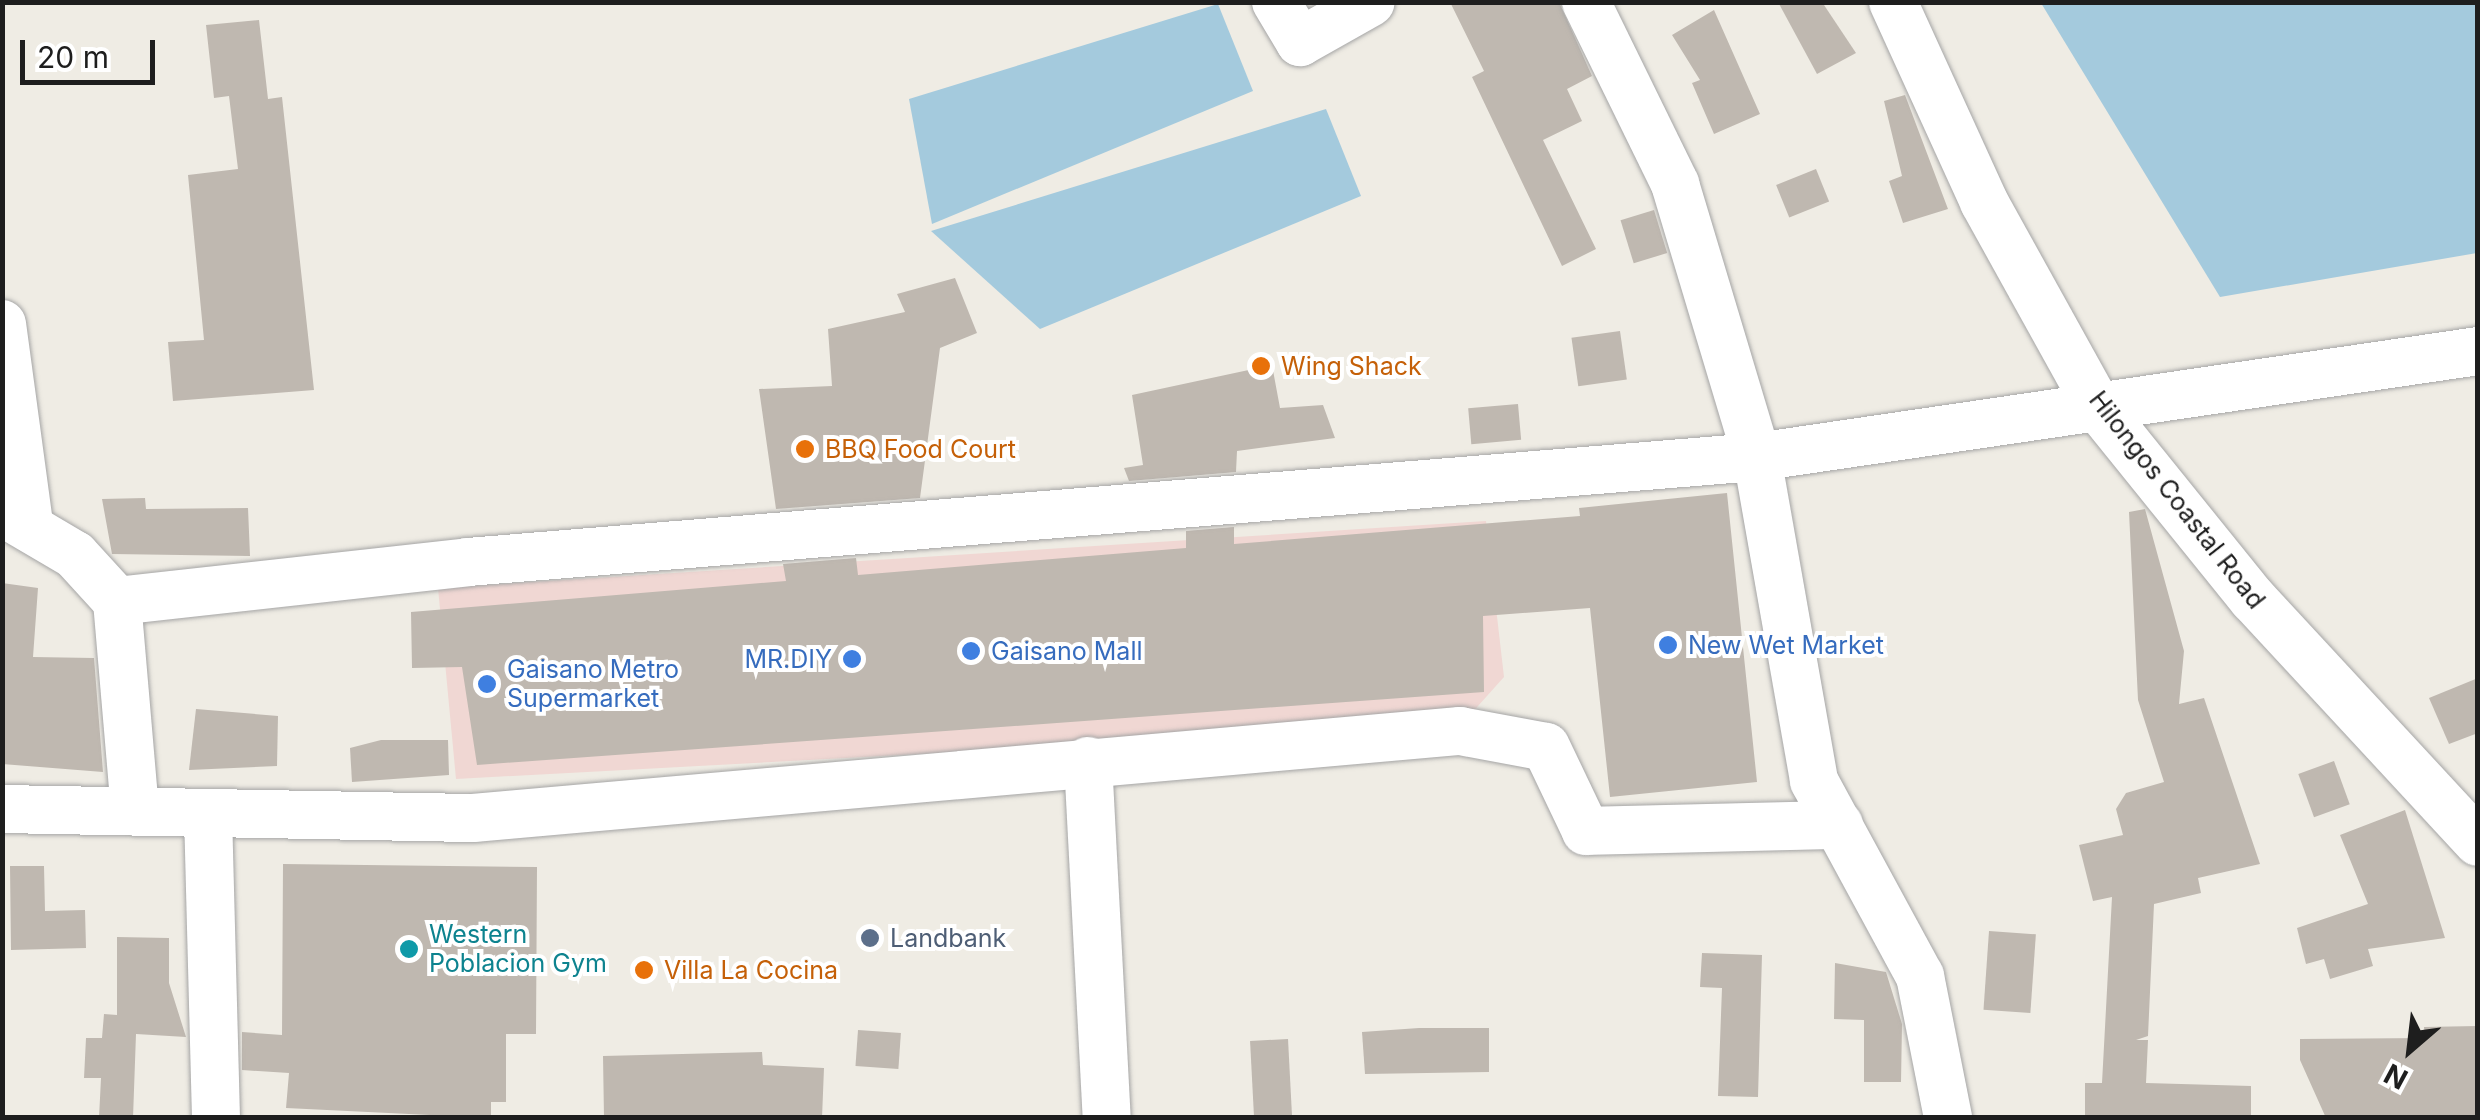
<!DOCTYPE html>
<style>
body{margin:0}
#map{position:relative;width:2480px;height:1120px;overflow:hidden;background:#efece4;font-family:Inter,sans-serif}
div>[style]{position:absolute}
.commercial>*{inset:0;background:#f0d7d3}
.water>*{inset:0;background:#a4cadd}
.building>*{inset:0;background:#bfb8b0;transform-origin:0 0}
.roads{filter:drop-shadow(0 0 2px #a5a5a5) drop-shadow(0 0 2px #a5a5a5)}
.minor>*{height:48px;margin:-24px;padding:0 24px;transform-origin:24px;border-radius:24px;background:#fff}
.dots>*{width:28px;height:28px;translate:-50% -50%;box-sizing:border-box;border:5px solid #fff;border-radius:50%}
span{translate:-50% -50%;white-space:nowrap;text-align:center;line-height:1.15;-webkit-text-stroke:8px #fff;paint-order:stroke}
.food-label{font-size:25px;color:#c56008}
.left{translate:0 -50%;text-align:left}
.street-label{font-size:25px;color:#1e1e1e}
.shop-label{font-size:25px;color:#366cbe}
.right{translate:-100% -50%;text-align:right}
.culture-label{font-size:25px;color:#0d838f}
.service-label{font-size:25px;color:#4e5e75}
.frame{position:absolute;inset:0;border:5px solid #1e1e1e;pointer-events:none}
.north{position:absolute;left:2360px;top:1000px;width:100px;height:100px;-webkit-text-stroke:8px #fff;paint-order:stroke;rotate:208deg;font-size:28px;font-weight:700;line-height:40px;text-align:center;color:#1e1e1e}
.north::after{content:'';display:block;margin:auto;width:35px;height:45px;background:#1e1e1e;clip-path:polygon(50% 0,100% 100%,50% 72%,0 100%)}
.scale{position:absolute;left:20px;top:40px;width:135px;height:45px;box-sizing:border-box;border:5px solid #1e1e1e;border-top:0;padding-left:12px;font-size:30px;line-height:35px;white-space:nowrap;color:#1e1e1e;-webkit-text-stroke:8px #fff;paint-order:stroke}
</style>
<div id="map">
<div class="commercial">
<div style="clip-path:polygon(1486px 521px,1504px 677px,1461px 725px,456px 779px,438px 588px)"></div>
</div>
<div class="water">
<div style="clip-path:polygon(2041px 3px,2477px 3px,2477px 253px,2220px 297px)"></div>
<div style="clip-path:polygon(1218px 4px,1253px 91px,932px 224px,909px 99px)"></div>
<div style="clip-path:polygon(1326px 109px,1361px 196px,1040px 329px,931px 231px)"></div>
</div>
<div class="building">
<div style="clip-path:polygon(1450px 2px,1559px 2px,1592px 76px,1567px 89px,1582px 121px,1543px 140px,1596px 249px,1562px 266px,1472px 77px,1484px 71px)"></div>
<div style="clip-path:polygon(1778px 2px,1822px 2px,1856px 53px,1817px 74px)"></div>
<div style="clip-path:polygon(1714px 10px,1760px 114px,1714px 134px,1692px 83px,1700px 80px,1672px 35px)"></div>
<div style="clip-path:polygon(259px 20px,268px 99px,282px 97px,314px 390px,173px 401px,168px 342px,204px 340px,188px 175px,238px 169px,229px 96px,214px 98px,206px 25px)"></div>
<div style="clip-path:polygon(1905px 95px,1948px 209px,1903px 223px,1889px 181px,1902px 176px,1884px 101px)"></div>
<div style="left:1816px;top:169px;width:35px;height:43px;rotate:68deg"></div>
<div style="left:1654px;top:210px;width:45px;height:35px;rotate:73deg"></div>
<div style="clip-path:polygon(955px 278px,977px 333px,940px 348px,920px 498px,776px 509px,759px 389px,832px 386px,828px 329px,905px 312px,897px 294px)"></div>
<div style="left:1620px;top:331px;width:49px;height:49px;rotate:82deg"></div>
<div style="clip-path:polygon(1272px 365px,1280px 408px,1323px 405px,1335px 438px,1237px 451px,1236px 472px,1129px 481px,1124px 468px,1143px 465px,1132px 395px)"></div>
<div style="left:1518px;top:404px;width:36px;height:50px;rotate:85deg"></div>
<div style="clip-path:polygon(1727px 493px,1757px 782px,1610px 797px,1590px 608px,1483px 616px,1484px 692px,477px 765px,462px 667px,412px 668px,411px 612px,786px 581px,783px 564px,856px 558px,858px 575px,1186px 548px,1186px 531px,1234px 527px,1234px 544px,1580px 516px,1579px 508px)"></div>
<div style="clip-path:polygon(145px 498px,146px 509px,248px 508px,250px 556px,112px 554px,102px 499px)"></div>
<div style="clip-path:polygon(2145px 509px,2184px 651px,2179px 704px,2204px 698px,2260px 864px,2198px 878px,2201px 893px,2154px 904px,2148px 1036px,2136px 1040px,2148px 1040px,2146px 1083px,2251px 1086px,2251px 1118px,2085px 1118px,2085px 1083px,2102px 1083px,2112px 897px,2093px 901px,2079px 845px,2123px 835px,2116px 809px,2126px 793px,2164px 782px,2138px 700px,2129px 512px)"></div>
<div style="clip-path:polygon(2px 583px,38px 588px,33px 657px,94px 658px,103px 772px,2px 764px)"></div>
<div style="clip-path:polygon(2478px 678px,2478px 733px,2449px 744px,2429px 698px)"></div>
<div style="clip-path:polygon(196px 709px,278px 716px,277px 766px,189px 770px)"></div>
<div style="clip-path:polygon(381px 740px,448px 740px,449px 775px,352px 782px,350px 748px)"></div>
<div style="left:2334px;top:761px;width:46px;height:38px;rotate:70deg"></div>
<div style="clip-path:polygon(2405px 810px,2445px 938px,2368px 949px,2373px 966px,2330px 979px,2324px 959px,2306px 964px,2297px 928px,2368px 904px,2340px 835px)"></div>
<div style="clip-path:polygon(283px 864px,537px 867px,536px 1034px,506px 1034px,506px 1102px,491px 1102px,491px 1118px,286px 1108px,289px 1073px,242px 1070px,242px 1032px,282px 1035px)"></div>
<div style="clip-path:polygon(10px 866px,44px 866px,45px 911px,85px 910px,86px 948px,11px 950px)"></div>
<div style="left:1989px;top:931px;width:47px;height:79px;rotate:4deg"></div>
<div style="clip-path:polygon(117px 937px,169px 938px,169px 983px,186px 1037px,136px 1034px,133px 1118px,99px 1118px,101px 1078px,84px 1078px,86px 1038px,102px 1038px,104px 1014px,117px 1015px)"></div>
<div style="clip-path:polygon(1702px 953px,1762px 955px,1758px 1097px,1718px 1096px,1722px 988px,1700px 987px)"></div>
<div style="clip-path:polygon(1835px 963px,1886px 972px,1902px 1024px,1901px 1082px,1864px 1082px,1864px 1020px,1834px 1019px)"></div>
<div style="clip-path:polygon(2478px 1026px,2478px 1118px,2326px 1118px,2300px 1060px,2300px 1039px,2425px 1038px,2424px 1027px)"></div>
<div style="clip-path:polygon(1419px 1028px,1489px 1028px,1489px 1072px,1365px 1074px,1362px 1032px)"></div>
<div style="left:858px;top:1030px;width:43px;height:36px;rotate:4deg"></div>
<div style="left:1288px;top:1039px;width:79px;height:38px;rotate:87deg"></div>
<div style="clip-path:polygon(762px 1052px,763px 1065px,824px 1068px,822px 1118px,604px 1118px,603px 1056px)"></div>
</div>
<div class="roads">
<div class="minor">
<div style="left:1276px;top:2px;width:47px;rotate:59deg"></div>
<div style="left:1300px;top:42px;width:81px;rotate:-29.4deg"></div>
<div style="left:1586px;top:2px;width:203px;rotate:63.9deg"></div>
<div style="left:1675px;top:184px;width:285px;rotate:73.3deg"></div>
<div style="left:1757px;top:457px;width:329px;rotate:80deg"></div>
<div style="left:1814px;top:781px;width:222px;rotate:61.5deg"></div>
<div style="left:1920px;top:976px;width:145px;rotate:78.8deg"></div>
<div style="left:1893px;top:2px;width:220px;rotate:65.5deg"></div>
<div style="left:1984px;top:202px;width:233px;rotate:61deg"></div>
<div style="left:2097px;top:406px;width:248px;rotate:51.1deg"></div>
<div style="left:2253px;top:599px;width:331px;rotate:47.2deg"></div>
<div style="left:2px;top:324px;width:201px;rotate:82.3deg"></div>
<div style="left:2px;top:512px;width:85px;rotate:30.5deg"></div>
<div style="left:75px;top:555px;width:62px;rotate:47.6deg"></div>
<div style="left:117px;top:601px;width:211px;rotate:85.1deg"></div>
<div style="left:117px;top:601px;width:353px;rotate:-6.3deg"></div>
<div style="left:468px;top:562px;width:1293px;rotate:-4.66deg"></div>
<div style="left:1757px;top:457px;width:729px;rotate:-8.36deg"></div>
<div style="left:1088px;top:761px;width:358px;rotate:87deg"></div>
<div style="left:2px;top:809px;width:471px;rotate:1.1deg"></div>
<div style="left:473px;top:818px;width:991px;rotate:-5.04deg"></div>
<div style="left:1460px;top:731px;width:87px;rotate:10.5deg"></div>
<div style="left:1546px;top:747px;width:93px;rotate:64.5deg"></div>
<div style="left:1586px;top:831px;width:253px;rotate:-1.4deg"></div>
<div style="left:208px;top:813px;width:305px;rotate:88.5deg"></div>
</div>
</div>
<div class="dots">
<div style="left:1261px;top:366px;background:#e8710a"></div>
<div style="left:805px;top:449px;background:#e8710a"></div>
<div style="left:1668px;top:645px;background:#3f7fe0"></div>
<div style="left:971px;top:651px;background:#3f7fe0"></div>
<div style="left:852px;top:659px;background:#3f7fe0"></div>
<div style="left:487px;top:684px;background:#3f7fe0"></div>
<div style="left:870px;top:938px;background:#5c6f8a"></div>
<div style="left:409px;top:949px;background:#0f9aa8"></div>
<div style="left:644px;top:970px;background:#e8710a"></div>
</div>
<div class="food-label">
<span class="left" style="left:1281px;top:366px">Wing Shack</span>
<span class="left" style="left:825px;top:449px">BBQ Food Court</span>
<span class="left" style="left:664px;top:970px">Villa La Cocina</span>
</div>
<div class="street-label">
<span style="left:2177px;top:500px;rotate:52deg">Hilongos Coastal Road</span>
</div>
<div class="shop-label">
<span class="left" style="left:1688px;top:645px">New Wet Market</span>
<span class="left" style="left:991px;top:651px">Gaisano Mall</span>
<span class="right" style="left:832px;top:659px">MR.DIY</span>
<span class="left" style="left:507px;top:684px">Gaisano Metro<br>Supermarket</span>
</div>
<div class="culture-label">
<span class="left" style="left:429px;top:949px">Western<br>Poblacion Gym</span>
</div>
<div class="service-label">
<span class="left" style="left:890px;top:938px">Landbank</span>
</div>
<div class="frame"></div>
<div class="north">N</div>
<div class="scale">20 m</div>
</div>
